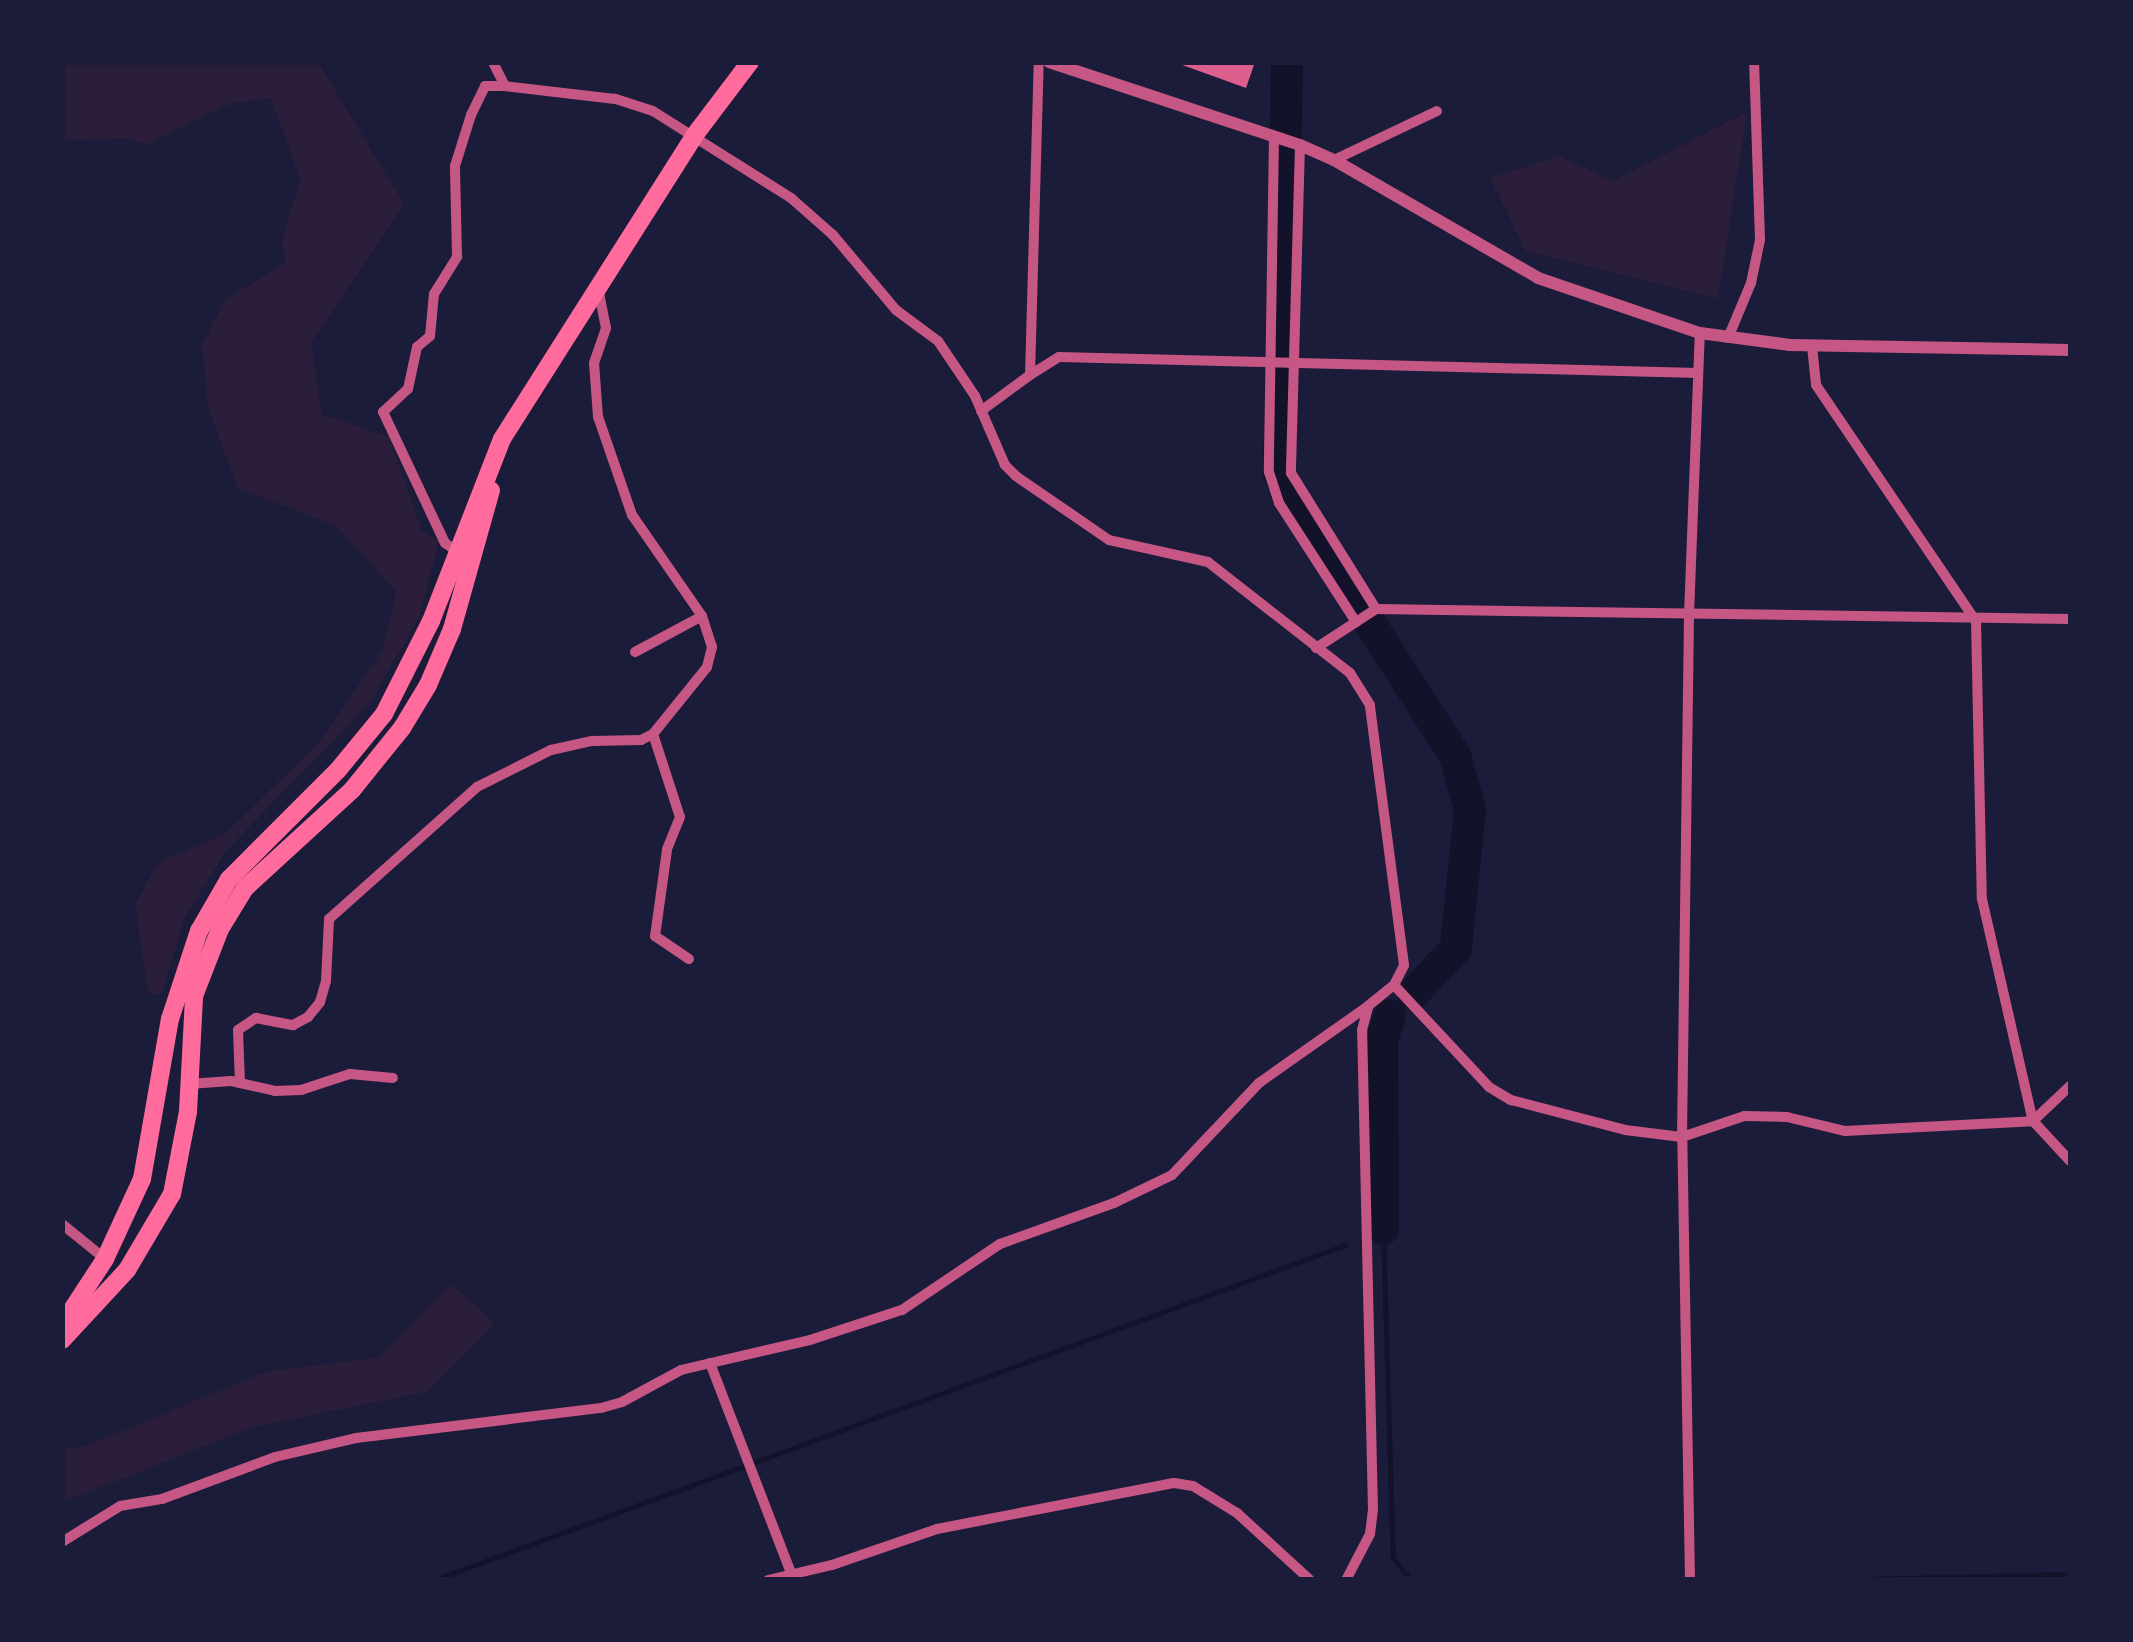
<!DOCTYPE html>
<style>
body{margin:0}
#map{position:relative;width:2133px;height:1642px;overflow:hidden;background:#1b1b3a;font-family:"Varela Round",sans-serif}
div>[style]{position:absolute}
.green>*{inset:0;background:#2a1e3b}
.stream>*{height:5px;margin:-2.5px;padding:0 2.5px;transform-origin:2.5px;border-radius:2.5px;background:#12122b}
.river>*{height:32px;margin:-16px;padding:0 16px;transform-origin:16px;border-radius:16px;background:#12122b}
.building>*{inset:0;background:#dd5f8e}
.minor>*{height:10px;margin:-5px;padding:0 5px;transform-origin:5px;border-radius:5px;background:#c65784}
.tertiary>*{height:12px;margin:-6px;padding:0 6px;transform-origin:6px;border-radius:6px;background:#c65784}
.trunk>*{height:18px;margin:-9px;padding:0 9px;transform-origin:9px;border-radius:9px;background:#ff6b9d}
span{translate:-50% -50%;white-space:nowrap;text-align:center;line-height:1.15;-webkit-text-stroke:8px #1b1b3a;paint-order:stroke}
.frame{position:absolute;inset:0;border:65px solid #1b1b3a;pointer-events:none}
</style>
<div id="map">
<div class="green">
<div style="clip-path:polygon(62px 63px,319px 63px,404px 204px,311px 343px,322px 414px,389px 437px,422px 531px,439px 541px,419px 618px,369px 704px,226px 851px,185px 917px,161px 996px,148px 993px,135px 905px,158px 862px,225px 834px,319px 742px,383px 650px,396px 591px,336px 526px,237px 488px,208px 406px,202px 345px,225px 300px,285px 263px,282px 240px,300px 180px,271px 98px,232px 103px,147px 145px,129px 139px,63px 140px)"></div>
<div style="clip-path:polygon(1747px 112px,1718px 299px,1526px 251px,1490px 178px,1559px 156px,1613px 181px)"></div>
<div style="clip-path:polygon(451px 1284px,495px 1323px,426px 1392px,253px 1427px,63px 1502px,63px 1448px,84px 1447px,265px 1372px,379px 1357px)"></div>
</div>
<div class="stream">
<div style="left:1378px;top:1231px;width:5px;rotate:-22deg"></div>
<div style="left:1383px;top:1229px;width:329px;rotate:88.3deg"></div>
<div style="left:1393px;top:1558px;width:28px;rotate:51deg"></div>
<div style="left:434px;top:1580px;width:971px;rotate:-20.19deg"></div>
<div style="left:1812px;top:1580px;width:258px;rotate:-1.3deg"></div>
</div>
<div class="river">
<div style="left:1287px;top:62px;width:411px;rotate:91.1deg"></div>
<div style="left:1279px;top:473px;width:26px;rotate:67deg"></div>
<div style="left:1289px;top:497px;width:308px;rotate:57.3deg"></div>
<div style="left:1455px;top:756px;width:55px;rotate:74.2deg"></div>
<div style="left:1470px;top:809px;width:140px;rotate:95.8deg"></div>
<div style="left:1456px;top:948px;width:62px;rotate:133deg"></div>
<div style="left:1383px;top:1229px;width:189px;rotate:-90.3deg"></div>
<div style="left:1382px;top:1040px;width:26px;rotate:-72deg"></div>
</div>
<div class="building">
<div style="clip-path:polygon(1174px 62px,1255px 62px,1246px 88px)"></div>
</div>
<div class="minor">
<div style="left:1274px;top:136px;width:336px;rotate:90.9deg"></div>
<div style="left:1269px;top:472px;width:33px;rotate:72deg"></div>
<div style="left:1279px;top:503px;width:142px;rotate:57.1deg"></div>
<div style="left:1300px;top:145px;width:328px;rotate:91.6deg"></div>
<div style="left:1291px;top:473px;width:160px;rotate:58deg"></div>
<div style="left:1376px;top:609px;width:694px;rotate:0.83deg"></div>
<div style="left:1334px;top:160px;width:114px;rotate:-25.4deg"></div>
<div style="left:1728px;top:338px;width:60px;rotate:-67.3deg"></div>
<div style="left:1751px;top:283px;width:44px;rotate:-78.2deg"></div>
<div style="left:1760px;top:240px;width:178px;rotate:-91.9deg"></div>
<div style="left:1812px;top:346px;width:39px;rotate:84deg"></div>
<div style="left:1816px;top:385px;width:285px;rotate:55.9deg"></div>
<div style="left:1976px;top:621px;width:278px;rotate:88.8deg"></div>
<div style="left:1982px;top:899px;width:228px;rotate:77.1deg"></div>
<div style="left:2033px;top:1121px;width:54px;rotate:47.2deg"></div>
<div style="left:1030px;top:375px;width:34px;rotate:-32deg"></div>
<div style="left:1059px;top:357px;width:639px;rotate:1.43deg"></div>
<div style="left:981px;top:411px;width:61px;rotate:-36.3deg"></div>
<div style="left:1030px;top:375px;width:313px;rotate:-88.4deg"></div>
<div style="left:455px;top:550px;width:12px;rotate:-145deg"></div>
<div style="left:445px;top:543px;width:145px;rotate:-115.3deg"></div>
<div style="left:383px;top:412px;width:34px;rotate:-43deg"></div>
<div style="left:408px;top:389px;width:43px;rotate:-77.9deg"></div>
<div style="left:417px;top:347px;width:17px;rotate:-40deg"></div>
<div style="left:430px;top:336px;width:42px;rotate:-84.6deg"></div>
<div style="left:434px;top:294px;width:44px;rotate:-58.1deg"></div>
<div style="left:457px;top:257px;width:91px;rotate:-91.3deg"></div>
<div style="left:455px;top:166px;width:53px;rotate:-72.6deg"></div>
<div style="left:471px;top:115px;width:32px;rotate:-64deg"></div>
<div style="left:485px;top:86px;width:20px"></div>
<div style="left:1316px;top:648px;width:72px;rotate:-33deg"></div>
<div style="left:635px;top:652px;width:76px;rotate:-28.2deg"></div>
<div style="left:653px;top:734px;width:87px;rotate:72deg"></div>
<div style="left:680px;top:817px;width:35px;rotate:112deg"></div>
<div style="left:667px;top:850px;width:87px;rotate:97.9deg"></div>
<div style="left:655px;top:936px;width:41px;rotate:34.1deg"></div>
<div style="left:1394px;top:985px;width:139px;rotate:47deg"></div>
<div style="left:1489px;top:1087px;width:26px;rotate:31deg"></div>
<div style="left:1511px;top:1100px;width:118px;rotate:14.7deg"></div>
<div style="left:1625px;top:1130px;width:57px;rotate:7deg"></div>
<div style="left:1682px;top:1137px;width:65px;rotate:-18.7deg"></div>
<div style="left:1744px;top:1116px;width:43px;rotate:1.3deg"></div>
<div style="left:1787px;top:1117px;width:60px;rotate:13.6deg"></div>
<div style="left:1845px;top:1131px;width:188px;rotate:-3deg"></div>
<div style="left:2033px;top:1121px;width:51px;rotate:-43.4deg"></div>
<div style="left:240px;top:1083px;width:53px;rotate:-92.2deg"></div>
<div style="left:238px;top:1030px;width:22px;rotate:-34deg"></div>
<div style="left:256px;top:1018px;width:38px;rotate:11deg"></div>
<div style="left:293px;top:1025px;width:17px;rotate:-28deg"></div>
<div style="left:308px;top:1017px;width:19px;rotate:-51deg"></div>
<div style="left:320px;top:1002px;width:22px;rotate:-74deg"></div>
<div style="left:326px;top:981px;width:62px;rotate:-87.2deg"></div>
<div style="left:329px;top:919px;width:198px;rotate:-41.7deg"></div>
<div style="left:477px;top:787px;width:83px;rotate:-26.6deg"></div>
<div style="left:551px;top:750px;width:42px;rotate:-12.4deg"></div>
<div style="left:592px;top:741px;width:49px;rotate:-1.2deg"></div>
<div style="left:641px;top:740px;width:13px;rotate:-27deg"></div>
<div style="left:653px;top:734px;width:86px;rotate:-51.1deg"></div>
<div style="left:707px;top:667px;width:21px;rotate:-76deg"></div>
<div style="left:712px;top:647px;width:33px;rotate:-108deg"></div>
<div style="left:702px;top:616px;width:123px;rotate:-124.7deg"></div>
<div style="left:632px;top:515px;width:104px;rotate:-109.1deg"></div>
<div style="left:598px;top:417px;width:54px;rotate:-94.2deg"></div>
<div style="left:594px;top:363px;width:37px;rotate:-71deg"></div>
<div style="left:606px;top:328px;width:41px;rotate:-101.3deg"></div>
<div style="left:189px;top:1084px;width:42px;rotate:-4.1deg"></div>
<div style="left:231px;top:1081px;width:45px;rotate:12.8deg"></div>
<div style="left:275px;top:1091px;width:26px;rotate:-2deg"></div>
<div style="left:301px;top:1090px;width:52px;rotate:-18.1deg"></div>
<div style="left:350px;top:1074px;width:43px;rotate:5.3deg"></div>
<div style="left:62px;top:1224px;width:55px;rotate:39.1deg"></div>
<div style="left:710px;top:1363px;width:225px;rotate:68.9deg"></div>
<div style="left:62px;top:1542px;width:68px;rotate:-31.8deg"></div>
<div style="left:120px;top:1506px;width:43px;rotate:-9.5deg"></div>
<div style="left:162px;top:1499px;width:121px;rotate:-20.4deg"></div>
<div style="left:275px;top:1457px;width:83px;rotate:-13.2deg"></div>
<div style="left:356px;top:1438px;width:247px;rotate:-7deg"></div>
<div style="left:601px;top:1408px;width:22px;rotate:-16deg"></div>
<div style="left:622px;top:1402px;width:67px;rotate:-28.5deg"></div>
<div style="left:681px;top:1370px;width:132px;rotate:-13.1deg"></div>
<div style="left:810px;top:1340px;width:97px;rotate:-18.1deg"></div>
<div style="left:902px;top:1310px;width:118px;rotate:-34deg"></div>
<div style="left:1000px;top:1244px;width:121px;rotate:-19.8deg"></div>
<div style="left:1114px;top:1203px;width:64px;rotate:-25.8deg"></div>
<div style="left:1172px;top:1175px;width:127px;rotate:-46.6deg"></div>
<div style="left:1259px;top:1083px;width:133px;rotate:-35.2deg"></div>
<div style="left:1368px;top:1006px;width:33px;rotate:-39deg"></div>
<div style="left:1394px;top:985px;width:22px;rotate:-63deg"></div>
<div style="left:1404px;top:965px;width:262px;rotate:-97.5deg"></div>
<div style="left:1370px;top:705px;width:38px;rotate:-122deg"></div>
<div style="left:1350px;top:673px;width:180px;rotate:-142deg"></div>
<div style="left:1208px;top:562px;width:101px;rotate:-167.5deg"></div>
<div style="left:1109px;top:540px;width:113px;rotate:-145.5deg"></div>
<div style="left:1016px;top:476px;width:16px;rotate:-135deg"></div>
<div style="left:1005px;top:465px;width:75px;rotate:-113.5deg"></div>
<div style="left:975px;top:396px;width:66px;rotate:-123.9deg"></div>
<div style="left:938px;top:341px;width:52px;rotate:-143.6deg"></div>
<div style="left:896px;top:310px;width:98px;rotate:-130deg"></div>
<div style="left:833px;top:235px;width:56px;rotate:-138.6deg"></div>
<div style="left:791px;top:198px;width:163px;rotate:-147.8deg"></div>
<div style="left:653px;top:111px;width:40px;rotate:-162deg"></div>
<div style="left:615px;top:99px;width:111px;rotate:-173.3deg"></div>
<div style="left:505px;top:86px;width:27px;rotate:-117deg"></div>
<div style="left:768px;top:1580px;width:66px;rotate:-13.2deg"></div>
<div style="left:832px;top:1565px;width:111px;rotate:-18.9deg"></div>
<div style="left:937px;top:1529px;width:241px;rotate:-11deg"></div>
<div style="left:1174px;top:1483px;width:19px;rotate:9deg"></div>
<div style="left:1193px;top:1486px;width:52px;rotate:31.5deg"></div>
<div style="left:1237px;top:1513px;width:99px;rotate:42.5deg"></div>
<div style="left:1346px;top:1580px;width:52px;rotate:-62.4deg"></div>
<div style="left:1370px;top:1534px;width:24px;rotate:-83deg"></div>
<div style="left:1373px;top:1510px;width:480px;rotate:-91.3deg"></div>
<div style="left:1362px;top:1030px;width:24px;rotate:-75deg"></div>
<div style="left:1690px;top:1580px;width:443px;rotate:-91deg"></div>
<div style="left:1682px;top:1137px;width:522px;rotate:-89.23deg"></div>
<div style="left:1689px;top:615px;width:282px;rotate:-87.8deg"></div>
</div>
<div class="tertiary">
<div style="left:1049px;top:62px;width:264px;rotate:18.3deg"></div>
<div style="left:1300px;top:145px;width:37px;rotate:24deg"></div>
<div style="left:1334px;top:160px;width:236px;rotate:30deg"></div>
<div style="left:1538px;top:278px;width:171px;rotate:18.8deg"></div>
<div style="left:1700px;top:333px;width:91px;rotate:7.6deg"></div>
<div style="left:1790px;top:345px;width:280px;rotate:1deg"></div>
</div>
<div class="trunk">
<div style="left:62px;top:1325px;width:79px;rotate:-56.9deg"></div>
<div style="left:105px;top:1259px;width:88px;rotate:-65.2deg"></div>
<div style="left:142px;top:1179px;width:162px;rotate:-80.1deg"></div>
<div style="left:170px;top:1019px;width:93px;rotate:-71.8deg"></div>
<div style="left:199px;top:931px;width:60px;rotate:-60deg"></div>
<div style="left:229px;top:879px;width:154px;rotate:-45deg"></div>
<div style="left:338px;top:770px;width:72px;rotate:-50.6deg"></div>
<div style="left:384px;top:714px;width:104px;rotate:-63.2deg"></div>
<div style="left:431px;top:621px;width:195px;rotate:-68.7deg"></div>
<div style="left:502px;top:439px;width:359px;rotate:-57.6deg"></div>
<div style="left:694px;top:136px;width:93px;rotate:-52.9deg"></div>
<div style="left:62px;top:1340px;width:96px;rotate:-47.1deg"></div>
<div style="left:127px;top:1270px;width:88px;rotate:-59.4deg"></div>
<div style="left:172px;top:1194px;width:84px;rotate:-79deg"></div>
<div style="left:188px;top:1112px;width:116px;rotate:-87deg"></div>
<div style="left:194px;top:996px;width:72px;rotate:-68.8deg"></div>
<div style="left:220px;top:929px;width:48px;rotate:-58.6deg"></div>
<div style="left:245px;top:888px;width:145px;rotate:-42.5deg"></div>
<div style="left:352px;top:790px;width:80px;rotate:-51.1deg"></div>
<div style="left:402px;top:728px;width:50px;rotate:-58.8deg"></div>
<div style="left:428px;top:685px;width:61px;rotate:-66.8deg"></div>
<div style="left:452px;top:629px;width:144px;rotate:-74.3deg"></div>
</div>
<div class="frame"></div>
</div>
